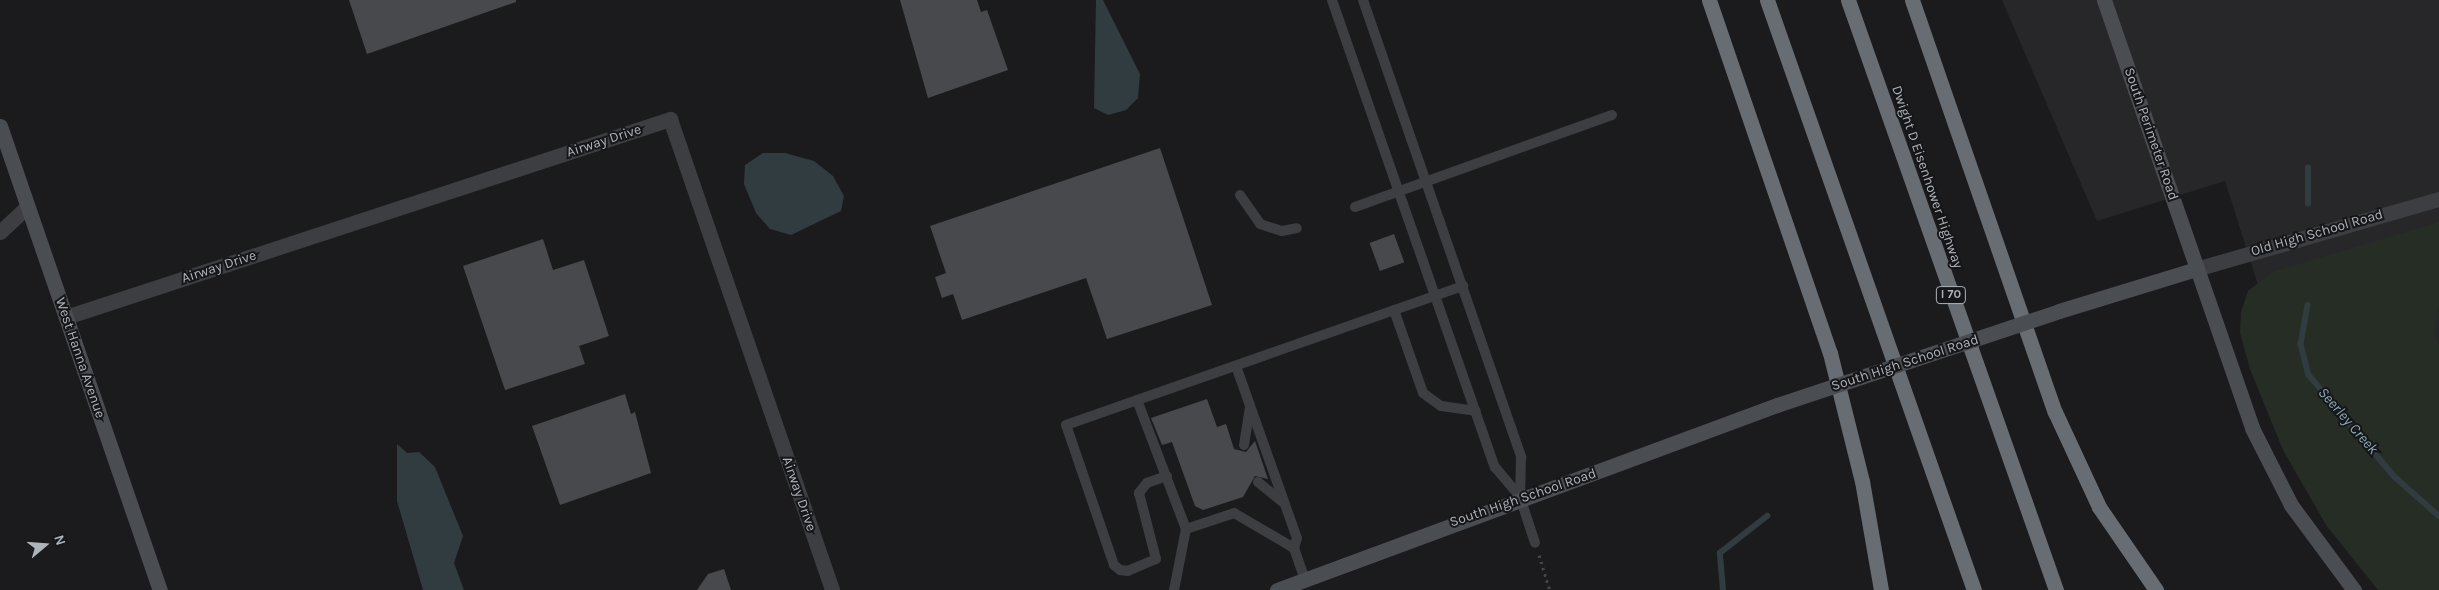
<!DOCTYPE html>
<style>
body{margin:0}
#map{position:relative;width:2439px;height:590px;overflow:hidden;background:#1b1b1d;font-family:Karla,sans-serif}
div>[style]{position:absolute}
.built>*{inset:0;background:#27272a}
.green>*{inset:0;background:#252d25}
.water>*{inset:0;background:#313c41}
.stream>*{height:5.5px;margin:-2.75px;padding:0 2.75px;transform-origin:2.75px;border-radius:2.75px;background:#313c41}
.building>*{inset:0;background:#48494d;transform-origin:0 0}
.path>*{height:3px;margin-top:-1.5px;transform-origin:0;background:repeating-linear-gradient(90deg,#424549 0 2.5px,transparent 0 6.5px)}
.lane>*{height:10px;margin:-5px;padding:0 5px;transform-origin:5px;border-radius:5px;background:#3c3e42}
.street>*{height:15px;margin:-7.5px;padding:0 7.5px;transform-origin:7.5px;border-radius:7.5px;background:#3c3e42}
.secondary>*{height:15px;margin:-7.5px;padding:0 7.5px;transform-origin:7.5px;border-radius:7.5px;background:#4a4d52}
.highway>*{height:15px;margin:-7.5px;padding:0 7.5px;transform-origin:7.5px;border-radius:7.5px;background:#686d73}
.secondary-bridge>*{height:15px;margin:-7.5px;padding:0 7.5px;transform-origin:7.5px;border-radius:7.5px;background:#4a4d52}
span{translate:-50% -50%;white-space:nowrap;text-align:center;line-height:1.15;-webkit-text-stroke:4px #161618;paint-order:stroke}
.shield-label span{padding:1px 4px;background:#161618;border:1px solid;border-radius:4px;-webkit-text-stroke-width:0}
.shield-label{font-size:12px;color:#aeb4bc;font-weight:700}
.street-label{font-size:14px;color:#aeb4bc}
.water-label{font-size:15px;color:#88a6b4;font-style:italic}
.north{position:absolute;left:20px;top:520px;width:50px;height:50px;-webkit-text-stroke:4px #161618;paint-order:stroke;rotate:72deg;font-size:14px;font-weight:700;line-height:20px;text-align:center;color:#aeb4bc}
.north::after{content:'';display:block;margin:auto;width:18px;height:22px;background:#aeb4bc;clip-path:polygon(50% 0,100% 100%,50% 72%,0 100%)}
</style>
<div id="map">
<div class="built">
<div style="clip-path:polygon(2002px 0,2439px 0,2439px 590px,2272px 329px,2225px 181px,2097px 221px)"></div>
</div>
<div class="green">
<div style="clip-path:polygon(2439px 222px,2439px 308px,2434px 332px,2439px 345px,2439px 590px,2378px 590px,2326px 525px,2283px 450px,2250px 369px,2240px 333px,2241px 312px,2248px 291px,2272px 272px)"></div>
</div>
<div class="water">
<div style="clip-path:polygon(1096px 0,1103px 0,1140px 74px,1138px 98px,1126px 110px,1108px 115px,1094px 108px)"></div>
<div style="clip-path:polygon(763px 153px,785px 153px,814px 161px,833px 176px,844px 196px,841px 211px,791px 235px,770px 229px,756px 213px,744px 184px,745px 165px)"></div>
<div style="clip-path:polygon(397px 444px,407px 453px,419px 452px,435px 467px,463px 536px,454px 563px,464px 590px,423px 590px,397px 501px)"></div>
</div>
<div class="stream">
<div style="left:2308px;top:204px;width:36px;rotate:-90deg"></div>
<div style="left:2308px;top:305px;width:40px;rotate:100deg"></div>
<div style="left:2301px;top:344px;width:32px;rotate:76deg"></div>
<div style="left:2309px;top:375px;width:132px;rotate:49.9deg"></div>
<div style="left:2394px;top:476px;width:60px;rotate:41.6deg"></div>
<div style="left:1723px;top:590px;width:37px;rotate:-95deg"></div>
<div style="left:1720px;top:553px;width:60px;rotate:-38.2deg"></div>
</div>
<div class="building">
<div style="clip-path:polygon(349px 0,516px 0,516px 2px,367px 54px)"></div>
<div style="clip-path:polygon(900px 0,977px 0,981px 12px,987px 10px,1008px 70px,928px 98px)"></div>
<div style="clip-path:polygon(1160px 148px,1212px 305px,1107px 339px,1086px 278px,962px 320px,953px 294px,942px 298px,935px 277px,946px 273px,930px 226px)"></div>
<div style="left:1394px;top:234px;width:30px;height:26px;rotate:70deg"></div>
<div style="clip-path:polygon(543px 239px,553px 270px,584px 260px,609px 336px,579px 346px,585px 364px,505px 390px,463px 266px)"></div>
<div style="clip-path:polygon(625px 394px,631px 414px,635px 412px,651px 473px,560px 505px,532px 426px)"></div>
<div style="clip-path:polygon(1207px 399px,1217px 427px,1226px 424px,1234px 449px,1246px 452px,1255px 441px,1268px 479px,1255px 476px,1243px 497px,1203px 510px,1195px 506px,1172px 442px,1162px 445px,1151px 418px)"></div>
<div style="clip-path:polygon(724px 569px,731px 590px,697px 590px,708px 574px)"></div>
</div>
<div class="path">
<div style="left:1539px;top:555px;width:37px;rotate:73deg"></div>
</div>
<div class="lane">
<div style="left:1332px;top:0;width:495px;rotate:70.8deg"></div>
<div style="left:1495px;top:467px;width:39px;rotate:50deg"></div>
<div style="left:1363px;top:0;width:484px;rotate:70.9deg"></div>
<div style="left:1521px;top:457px;width:40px;rotate:91.4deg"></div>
<div style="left:1520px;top:497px;width:48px;rotate:71.9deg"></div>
<div style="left:1240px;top:195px;width:35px;rotate:55deg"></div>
<div style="left:1260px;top:224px;width:23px;rotate:18deg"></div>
<div style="left:1282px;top:231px;width:15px;rotate:-11deg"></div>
<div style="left:1355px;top:207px;width:273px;rotate:-19.7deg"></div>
<div style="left:1394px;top:310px;width:88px;rotate:70.7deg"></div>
<div style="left:1423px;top:393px;width:22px;rotate:36deg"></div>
<div style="left:1441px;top:406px;width:35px;rotate:8deg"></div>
<div style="left:1236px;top:366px;width:182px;rotate:70.5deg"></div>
<div style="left:1297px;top:538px;width:10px;rotate:107deg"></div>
<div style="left:1137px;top:400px;width:138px;rotate:69.2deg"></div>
<div style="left:1244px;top:445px;width:36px;rotate:-81deg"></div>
<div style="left:1167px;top:476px;width:21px;rotate:161deg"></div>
<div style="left:1147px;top:483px;width:13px;rotate:129deg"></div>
<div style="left:1139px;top:493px;width:68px;rotate:75.6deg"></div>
<div style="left:1156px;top:559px;width:30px;rotate:157deg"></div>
<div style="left:1128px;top:571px;width:8px;rotate:-173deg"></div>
<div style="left:1120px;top:570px;width:8px;rotate:-140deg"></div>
<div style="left:1114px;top:565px;width:148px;rotate:-108.9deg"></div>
<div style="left:1066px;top:425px;width:421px;rotate:-19.3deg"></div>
<div style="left:1258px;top:482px;width:32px;rotate:39deg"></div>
<div style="left:1174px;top:590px;width:62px;rotate:-78.9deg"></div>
<div style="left:1186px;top:529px;width:51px;rotate:-18.4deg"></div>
<div style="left:1234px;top:513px;width:69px;rotate:30.3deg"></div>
<div style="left:1294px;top:548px;width:34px;rotate:71deg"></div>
</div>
<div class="street">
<div style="left:0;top:232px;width:37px;rotate:-43deg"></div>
<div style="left:2196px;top:269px;width:253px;rotate:-16.1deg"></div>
<div style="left:66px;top:317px;width:636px;rotate:-18.15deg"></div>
<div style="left:670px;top:119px;width:498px;rotate:71deg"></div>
</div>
<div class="secondary">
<div style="left:2104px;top:0;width:453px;rotate:70.9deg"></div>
<div style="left:2252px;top:428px;width:86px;rotate:63.1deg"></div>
<div style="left:2291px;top:505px;width:106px;rotate:53.5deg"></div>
<div style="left:0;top:126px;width:491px;rotate:71deg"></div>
<div style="left:2059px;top:311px;width:143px;rotate:-17deg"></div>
<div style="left:1277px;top:590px;width:533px;rotate:-20.3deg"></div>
</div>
<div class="highway">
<div style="left:1709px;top:0;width:373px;rotate:71.1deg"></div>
<div style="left:1830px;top:353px;width:132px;rotate:76deg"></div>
<div style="left:1862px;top:481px;width:111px;rotate:80.1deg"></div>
<div style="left:1767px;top:0;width:625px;rotate:70.67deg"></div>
<div style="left:1848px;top:0;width:626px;rotate:70.58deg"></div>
<div style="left:1912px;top:0;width:436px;rotate:70.9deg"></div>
<div style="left:2055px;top:412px;width:105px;rotate:65.1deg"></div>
<div style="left:2099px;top:507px;width:101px;rotate:55.5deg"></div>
</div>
<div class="secondary-bridge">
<div style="left:1777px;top:405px;width:297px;rotate:-18.4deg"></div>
</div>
<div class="shield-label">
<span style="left:1951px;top:295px">I 70</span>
</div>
<div class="street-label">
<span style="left:2151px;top:134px;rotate:71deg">South Perimeter Road</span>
<span style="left:604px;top:141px;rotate:-18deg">Airway Drive</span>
<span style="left:1927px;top:177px;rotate:71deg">Dwight D Eisenhower Highway</span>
<span style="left:2317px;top:233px;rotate:-16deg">Old High School Road</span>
<span style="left:219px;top:267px;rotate:-18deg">Airway Drive</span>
<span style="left:80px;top:358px;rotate:71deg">West Hanna Avenue</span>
<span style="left:1905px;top:363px;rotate:-18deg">South High School Road</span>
<span style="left:799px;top:494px;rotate:71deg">Airway Drive</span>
<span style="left:1523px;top:498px;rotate:-19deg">South High School Road</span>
</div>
<div class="water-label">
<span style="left:2348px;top:421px;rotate:49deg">Seerley Creek</span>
</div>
<div class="north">N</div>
</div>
